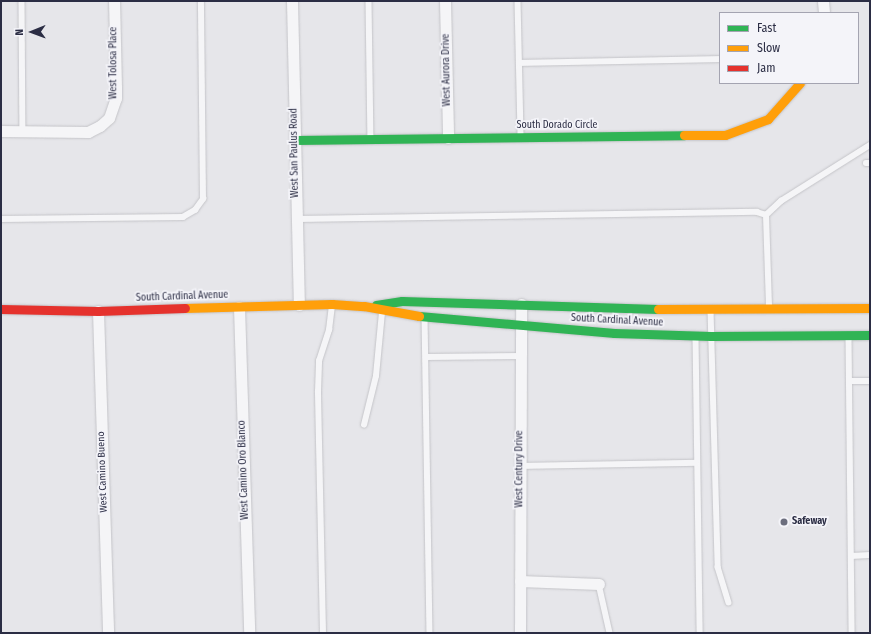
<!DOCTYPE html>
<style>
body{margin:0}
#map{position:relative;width:871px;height:634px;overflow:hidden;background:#e6e6ea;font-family:"Fira Sans Condensed",sans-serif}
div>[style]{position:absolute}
.roads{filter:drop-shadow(0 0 1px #c4c4c8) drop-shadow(0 0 1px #c4c4c8)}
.lane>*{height:5.5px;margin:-2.75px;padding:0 2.75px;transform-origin:2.75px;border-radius:2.75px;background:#f5f5f7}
.street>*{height:11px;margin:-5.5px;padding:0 5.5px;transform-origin:5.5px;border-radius:5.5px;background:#f5f5f7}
.fast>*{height:9px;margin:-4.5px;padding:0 4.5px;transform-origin:4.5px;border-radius:4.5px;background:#30b455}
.slow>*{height:9px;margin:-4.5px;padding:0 4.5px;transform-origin:4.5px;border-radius:4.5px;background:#ff9f0a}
.jam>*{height:9px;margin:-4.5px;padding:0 4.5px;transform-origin:4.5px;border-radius:4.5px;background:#e5322d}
.dots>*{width:11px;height:11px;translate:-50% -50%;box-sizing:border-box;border:2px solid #f4f4f9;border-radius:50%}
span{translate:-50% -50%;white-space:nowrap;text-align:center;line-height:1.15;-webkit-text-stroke:3.5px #f4f4f9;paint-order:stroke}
.street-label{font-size:10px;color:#2b2d44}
.poi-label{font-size:10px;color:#2b2d44;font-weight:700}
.left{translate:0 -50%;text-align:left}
.frame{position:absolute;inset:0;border:2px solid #2b2d44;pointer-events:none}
.legend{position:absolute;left:719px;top:12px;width:140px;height:72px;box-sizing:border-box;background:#f4f4f9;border:1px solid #a4a4b1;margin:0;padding:5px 7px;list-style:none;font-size:12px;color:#2b2d44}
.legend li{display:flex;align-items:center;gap:8px;height:20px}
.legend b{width:20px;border:1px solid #a4a4b1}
.north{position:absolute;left:12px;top:12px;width:40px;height:40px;-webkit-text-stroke:3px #f4f4f9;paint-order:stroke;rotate:269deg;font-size:11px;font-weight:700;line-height:16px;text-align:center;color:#2b2d44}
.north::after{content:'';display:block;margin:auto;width:14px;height:18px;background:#2b2d44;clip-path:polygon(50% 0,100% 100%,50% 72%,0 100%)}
</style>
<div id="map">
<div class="roads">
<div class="lane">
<div style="left:22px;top:1px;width:130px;rotate:89.6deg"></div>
<div style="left:369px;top:1px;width:138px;rotate:89.2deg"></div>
<div style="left:518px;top:1px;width:134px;rotate:88.7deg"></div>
<div style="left:519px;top:63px;width:201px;rotate:-1.1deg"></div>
<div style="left:866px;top:163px;width:4px"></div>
<div style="left:1px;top:219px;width:182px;rotate:-0.6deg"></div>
<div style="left:183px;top:217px;width:14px;rotate:-30deg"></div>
<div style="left:195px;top:210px;width:14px;rotate:-54deg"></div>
<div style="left:203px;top:199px;width:198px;rotate:-90.6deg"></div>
<div style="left:297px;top:219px;width:460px;rotate:-0.9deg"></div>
<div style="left:757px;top:212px;width:9px;rotate:18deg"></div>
<div style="left:769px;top:306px;width:91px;rotate:-91.9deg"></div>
<div style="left:766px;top:215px;width:21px;rotate:-43deg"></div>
<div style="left:781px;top:201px;width:105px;rotate:-32.2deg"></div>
<div style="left:711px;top:310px;width:257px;rotate:88.4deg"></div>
<div style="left:718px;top:567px;width:37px;rotate:73deg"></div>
<div style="left:425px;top:317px;width:316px;rotate:89.1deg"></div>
<div style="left:696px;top:337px;width:296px;rotate:89.2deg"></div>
<div style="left:849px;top:337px;width:296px;rotate:89.4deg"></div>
<div style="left:426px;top:357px;width:94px;rotate:-0.6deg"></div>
<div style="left:849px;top:381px;width:21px"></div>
<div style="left:364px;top:425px;width:50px;rotate:-76.2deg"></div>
<div style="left:376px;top:376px;width:64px;rotate:-84.6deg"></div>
<div style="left:520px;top:466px;width:176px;rotate:-1deg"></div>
<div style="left:851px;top:556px;width:19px;rotate:-3deg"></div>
<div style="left:599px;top:584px;width:50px;rotate:77.3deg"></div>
<div style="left:323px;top:633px;width:241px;rotate:-91.2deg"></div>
<div style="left:318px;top:392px;width:31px;rotate:-88deg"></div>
<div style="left:319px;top:361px;width:33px;rotate:-72deg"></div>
<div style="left:329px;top:330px;width:25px;rotate:-83deg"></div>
</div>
<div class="street">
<div style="left:292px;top:1px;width:304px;rotate:88.7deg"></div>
<div style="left:445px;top:1px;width:137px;rotate:88.7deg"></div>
<div style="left:823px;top:1px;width:12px;rotate:85deg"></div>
<div style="left:1px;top:131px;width:87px;rotate:0.7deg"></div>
<div style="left:88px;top:132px;width:13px;rotate:-27deg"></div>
<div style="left:100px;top:126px;width:12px;rotate:-42deg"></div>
<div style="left:109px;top:118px;width:21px;rotate:-71deg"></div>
<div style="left:116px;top:98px;width:11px;rotate:-90deg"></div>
<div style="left:116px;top:87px;width:86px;rotate:-91.3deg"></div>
<div style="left:239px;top:307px;width:326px;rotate:88.2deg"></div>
<div style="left:98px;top:311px;width:322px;rotate:88.2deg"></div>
<div style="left:520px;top:581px;width:79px;rotate:2.2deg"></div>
<div style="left:520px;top:633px;width:329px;rotate:-89.8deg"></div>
</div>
<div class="fast">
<div style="left:295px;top:140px;width:389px;rotate:-0.7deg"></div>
<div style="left:376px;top:305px;width:26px;rotate:-9deg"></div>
<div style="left:402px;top:301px;width:256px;rotate:1.8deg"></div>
<div style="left:419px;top:316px;width:196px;rotate:5deg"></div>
<div style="left:614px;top:333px;width:97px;rotate:1.8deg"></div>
<div style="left:711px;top:336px;width:159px;rotate:-0.4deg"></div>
</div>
<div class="slow">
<div style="left:684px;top:135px;width:41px"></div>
<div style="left:725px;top:135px;width:46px;rotate:-20.4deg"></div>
<div style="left:768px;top:119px;width:48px;rotate:-48.4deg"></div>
<div style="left:185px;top:308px;width:147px;rotate:-1.6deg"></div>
<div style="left:332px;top:304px;width:32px;rotate:4deg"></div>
<div style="left:364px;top:306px;width:56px;rotate:10.3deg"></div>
<div style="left:658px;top:309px;width:212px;rotate:-0.3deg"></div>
</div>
<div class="jam">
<div style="left:1px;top:309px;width:97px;rotate:1.2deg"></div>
<div style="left:98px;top:311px;width:87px;rotate:-2deg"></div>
</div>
</div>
<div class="dots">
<div style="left:784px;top:522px;background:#6c6e7e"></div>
</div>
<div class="street-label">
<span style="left:114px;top:63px;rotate:-90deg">West Tolosa Place</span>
<span style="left:447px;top:70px;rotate:-91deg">West Aurora Drive</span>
<span style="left:557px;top:126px">South Dorado Circle</span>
<span style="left:295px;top:153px;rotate:-91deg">West San Paulus Road</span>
<span style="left:182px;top:297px;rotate:-2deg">South Cardinal Avenue</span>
<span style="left:617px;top:321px;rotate:3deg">South Cardinal Avenue</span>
<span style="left:520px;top:469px;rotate:-90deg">West Century Drive</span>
<span style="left:244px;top:470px;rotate:-92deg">West Camino Oro Blanco</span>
<span style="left:103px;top:472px;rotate:-92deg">West Camino Bueno</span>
</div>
<div class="poi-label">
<span class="left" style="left:792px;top:522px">Safeway</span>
</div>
<div class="frame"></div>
<ul class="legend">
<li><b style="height:5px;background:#30b455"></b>Fast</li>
<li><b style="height:5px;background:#ff9f0a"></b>Slow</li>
<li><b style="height:5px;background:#e5322d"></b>Jam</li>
</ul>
<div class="north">N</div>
</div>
